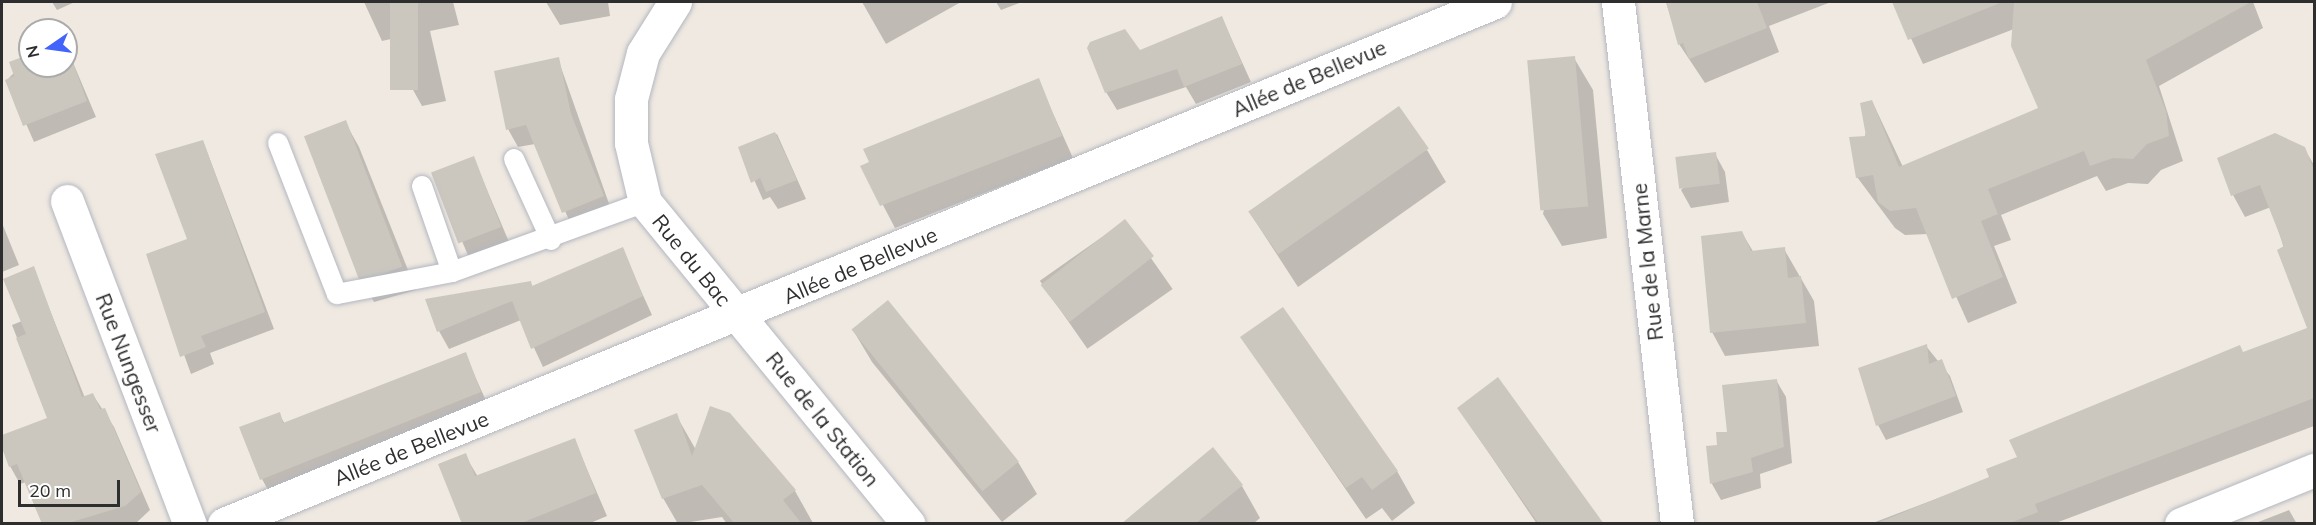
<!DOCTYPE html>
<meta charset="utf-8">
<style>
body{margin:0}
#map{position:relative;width:2316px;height:525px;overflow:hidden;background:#efe9e1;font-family:Mulish,sans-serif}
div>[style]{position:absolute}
.shadow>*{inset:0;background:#0003;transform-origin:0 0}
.building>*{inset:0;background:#cbc7bf;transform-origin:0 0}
.roads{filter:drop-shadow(0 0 2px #b4b7c1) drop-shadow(0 0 2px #b4b7c1)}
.service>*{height:20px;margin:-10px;padding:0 10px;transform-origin:10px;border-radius:10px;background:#fff}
.minor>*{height:33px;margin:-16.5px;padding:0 16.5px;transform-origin:16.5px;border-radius:16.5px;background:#fff}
span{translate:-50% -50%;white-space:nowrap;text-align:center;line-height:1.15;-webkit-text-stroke:5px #fff;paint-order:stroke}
.street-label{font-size:21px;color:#2e2e2e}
.frame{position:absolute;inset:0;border:3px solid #2e2e2e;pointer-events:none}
.north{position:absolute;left:18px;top:18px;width:60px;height:60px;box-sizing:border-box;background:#fff;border:2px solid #ababab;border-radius:50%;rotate:257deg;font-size:16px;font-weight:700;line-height:24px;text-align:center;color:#2e2e2e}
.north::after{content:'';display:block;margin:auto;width:21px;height:27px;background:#4264fb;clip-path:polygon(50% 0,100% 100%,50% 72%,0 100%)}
.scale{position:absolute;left:18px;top:480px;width:102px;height:27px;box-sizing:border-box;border:3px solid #2e2e2e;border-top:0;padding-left:8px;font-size:18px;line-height:21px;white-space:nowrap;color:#2e2e2e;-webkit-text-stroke:4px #fff;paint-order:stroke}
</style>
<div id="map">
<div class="shadow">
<div style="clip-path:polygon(52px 2px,75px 2px,57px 10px)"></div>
<div style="clip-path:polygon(364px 2px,453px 2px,459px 25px,430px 31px,446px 101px,422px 106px,412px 88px,400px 37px,382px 41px)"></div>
<div style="clip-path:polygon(546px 2px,608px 2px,610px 16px,560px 25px)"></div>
<div style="clip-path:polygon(862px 2px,961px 2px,886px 44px)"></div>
<div style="clip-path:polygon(996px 2px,1022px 2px,1001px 10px)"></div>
<div style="clip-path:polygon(1666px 2px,1831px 2px,1769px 26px,1779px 52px,1705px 83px,1679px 44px)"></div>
<div style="clip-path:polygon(1894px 2px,2149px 2px,2159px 18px,2188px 2px,2253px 2px,2263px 28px,2159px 86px,2183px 161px,2161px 170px,2148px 184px,2128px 183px,2106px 191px,2097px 176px,2001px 215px,2011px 240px,1994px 246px,2017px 303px,1968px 323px,1928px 234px,1905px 235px,1895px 228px,1857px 177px,1872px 101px,1903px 167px,2040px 109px,2014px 29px,1923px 64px)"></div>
<div style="clip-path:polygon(1222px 18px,1251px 82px,1196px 104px,1186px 87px,1117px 110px,1106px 92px,1140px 52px)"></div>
<div style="clip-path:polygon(66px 46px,96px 117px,34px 142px,7px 80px,30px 56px,30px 66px,66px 66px)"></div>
<div style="clip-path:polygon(1574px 58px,1593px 90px,1607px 238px,1562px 246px,1543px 214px)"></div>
<div style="clip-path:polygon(558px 59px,613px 215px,574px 231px,535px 144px,518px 147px,508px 129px)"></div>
<div style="clip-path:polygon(1038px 80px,1073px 158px,895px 228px,863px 167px)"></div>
<div style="clip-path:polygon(345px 122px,359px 147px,416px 290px,374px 302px,360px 277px)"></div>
<div style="clip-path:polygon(777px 134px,806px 199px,778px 209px,770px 197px,763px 200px,740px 148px)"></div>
<div style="clip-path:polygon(203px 141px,274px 329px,210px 353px,214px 364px,191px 374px,148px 255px,189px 240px)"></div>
<div style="clip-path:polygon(2304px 148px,2314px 165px,2314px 426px,2053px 524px,1870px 524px,1991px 478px,2019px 458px,2309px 328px,2271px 207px,2245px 217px,2233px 195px)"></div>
<div style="clip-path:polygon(1427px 150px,1446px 182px,1298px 287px,1250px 213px)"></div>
<div style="clip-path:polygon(1715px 154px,1725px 172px,1729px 202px,1691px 208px,1681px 190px)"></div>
<div style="left:473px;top:157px;width:97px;height:43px;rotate:67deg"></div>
<div style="left:1125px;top:221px;width:83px;height:104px;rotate:55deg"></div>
<div style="clip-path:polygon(2px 223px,19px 265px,2px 272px)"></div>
<div style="clip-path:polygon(1742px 233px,1754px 253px,1784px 249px,1814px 301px,1819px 346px,1725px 356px,1712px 332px)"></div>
<div style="clip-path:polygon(622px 249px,652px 315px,543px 367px,521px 320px,449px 349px,439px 331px,530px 282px,533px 287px)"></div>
<div style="clip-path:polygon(33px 268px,85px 398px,93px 395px,114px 427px,150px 510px,135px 524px,44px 524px,26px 482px,20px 484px,10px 466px,2px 436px,49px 419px,12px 325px,22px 321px)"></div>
<div style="clip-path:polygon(888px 302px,1018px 462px,1037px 494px,1002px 522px,872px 362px,853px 330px)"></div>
<div style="clip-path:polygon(1242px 338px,1397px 471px,1415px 503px,1392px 521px,1382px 508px,1366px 519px)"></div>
<div style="clip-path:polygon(1926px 346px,1950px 376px,1963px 412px,1886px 440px,1878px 425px)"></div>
<div style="clip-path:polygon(465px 354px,492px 414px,274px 501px,262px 479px,279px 414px,285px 424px)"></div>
<div style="clip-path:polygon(1776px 380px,1786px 397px,1792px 463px,1760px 474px,1761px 488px,1721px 500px,1712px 484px,1708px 447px,1718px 446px)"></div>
<div style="clip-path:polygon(1459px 409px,1602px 524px,1537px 524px)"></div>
<div style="clip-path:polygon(676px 415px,696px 450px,795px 491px,813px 523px,727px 524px,722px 517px,678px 524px,663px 498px)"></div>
<div style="clip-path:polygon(574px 439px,607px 516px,588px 524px,464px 524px,465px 455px,478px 477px)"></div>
<div style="clip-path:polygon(1242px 486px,1260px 518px,1253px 524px,1138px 524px)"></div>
<div style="clip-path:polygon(2289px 510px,2297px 524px,2253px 524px)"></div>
</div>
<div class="building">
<div style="left:390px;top:2px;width:28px;height:88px"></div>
<div style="clip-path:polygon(1666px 2px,1757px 2px,1767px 28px,1689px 59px,1683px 43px,1678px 45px)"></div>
<div style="clip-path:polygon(1892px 2px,2000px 2px,2000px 3px,1908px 40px)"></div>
<div style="clip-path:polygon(2014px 2px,2251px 2px,2146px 60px,2166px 111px,2169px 136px,2147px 144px,2133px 159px,2113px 158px,2090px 166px,2084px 151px,1988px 189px,1998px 214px,1981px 221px,2003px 277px,1952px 299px,1916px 208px,1890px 211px,1878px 202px,1873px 175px,1856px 178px,1849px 137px,1866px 136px,1860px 103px,1872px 100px,1899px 167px,2038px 108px,2011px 46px)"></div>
<div style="clip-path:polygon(1222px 16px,1242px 64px,1184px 87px,1177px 69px,1105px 93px,1087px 48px,1090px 42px,1125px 29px,1140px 50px)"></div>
<div style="clip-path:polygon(66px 44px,87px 101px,23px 126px,5px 80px,14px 76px,9px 62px,30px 54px,30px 66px,66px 66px)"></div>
<div style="left:1575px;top:56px;width:151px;height:48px;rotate:85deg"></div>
<div style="clip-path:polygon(559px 57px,571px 114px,604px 196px,562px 213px,526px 125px,506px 130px,494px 71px)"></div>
<div style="clip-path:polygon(1039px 78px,1062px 136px,880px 206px,860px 166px,869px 162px,863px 149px)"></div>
<div style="left:1399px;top:106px;width:52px;height:184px;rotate:55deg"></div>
<div style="left:346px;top:120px;width:157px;height:45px;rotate:69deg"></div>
<div style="clip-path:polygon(775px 132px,797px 180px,766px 192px,760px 178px,751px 183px,738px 147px)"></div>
<div style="clip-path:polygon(2275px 133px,2305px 147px,2314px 170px,2314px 398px,2035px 504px,2038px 512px,2008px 524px,1875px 524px,1989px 477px,1986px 469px,2017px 457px,2009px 440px,2240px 345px,2243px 352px,2307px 328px,2277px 250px,2284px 246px,2260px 185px,2231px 196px,2217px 158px)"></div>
<div style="clip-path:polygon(203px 140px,265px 312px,201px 336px,206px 347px,180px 357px,146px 254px,187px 239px,155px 154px)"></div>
<div style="left:1716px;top:152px;width:32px;height:41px;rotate:83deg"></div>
<div style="left:474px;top:156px;width:76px;height:46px;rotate:69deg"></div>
<div style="left:1125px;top:219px;width:47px;height:107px;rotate:52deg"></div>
<div style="clip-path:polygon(1742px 231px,1751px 251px,1785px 247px,1788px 278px,1801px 276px,1806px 323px,1710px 333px,1701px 236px)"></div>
<div style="clip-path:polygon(623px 247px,643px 296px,531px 349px,512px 301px,437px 332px,425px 299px,531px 281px,532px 286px)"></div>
<div style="clip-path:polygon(34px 266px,82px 397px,93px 393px,100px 409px,105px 408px,141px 492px,125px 506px,65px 524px,42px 524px,17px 464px,9px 467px,2px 448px,2px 435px,47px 418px,16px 338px,26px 334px,3px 279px)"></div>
<div style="left:888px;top:300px;width:208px;height:47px;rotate:51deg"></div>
<div style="clip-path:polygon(1283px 307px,1398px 471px,1372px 490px,1362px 477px,1346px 488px,1240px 337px)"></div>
<div style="clip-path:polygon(1927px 344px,1929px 364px,1942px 359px,1956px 396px,1876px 426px,1858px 368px)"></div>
<div style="clip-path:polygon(466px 352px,481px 392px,260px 480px,239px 427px,280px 412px,283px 423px)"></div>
<div style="clip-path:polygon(1498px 377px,1604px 524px,1539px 524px,1457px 408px)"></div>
<div style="clip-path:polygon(1777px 379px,1784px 447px,1751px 458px,1753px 472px,1710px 484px,1706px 446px,1717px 445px,1716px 432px,1727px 432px,1722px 385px)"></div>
<div style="clip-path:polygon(710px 406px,730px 413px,796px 490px,783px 500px,802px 524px,735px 524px,702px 485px,662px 499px,634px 430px,677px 413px,692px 456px)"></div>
<div style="clip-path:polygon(575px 438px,596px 493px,519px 524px,462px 524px,438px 464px,466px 453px,475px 476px)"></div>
<div style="clip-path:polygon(1213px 447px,1243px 485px,1195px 524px,1121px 524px)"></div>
</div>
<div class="roads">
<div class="service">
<div style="left:278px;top:143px;width:162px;rotate:68.7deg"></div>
<div style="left:337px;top:294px;width:117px;rotate:-10.8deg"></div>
<div style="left:452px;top:272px;width:205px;rotate:-19.9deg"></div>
<div style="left:514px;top:159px;width:89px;rotate:65.4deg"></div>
<div style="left:422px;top:186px;width:91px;rotate:70.8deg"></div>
</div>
<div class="minor">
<div style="left:675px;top:2px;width:60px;rotate:122.1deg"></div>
<div style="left:643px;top:53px;width:48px;rotate:104.6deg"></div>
<div style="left:631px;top:99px;width:44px;rotate:90deg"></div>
<div style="left:631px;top:143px;width:61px;rotate:76.7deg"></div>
<div style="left:645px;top:202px;width:416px;rotate:50.7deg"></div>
<div style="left:1618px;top:2px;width:525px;rotate:83.55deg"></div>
<div style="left:67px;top:201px;width:346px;rotate:69.2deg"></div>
<div style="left:224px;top:524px;width:1374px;rotate:-22.33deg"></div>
<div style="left:2181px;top:524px;width:144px;rotate:-22.1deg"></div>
</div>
</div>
<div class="street-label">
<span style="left:1309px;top:78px;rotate:-23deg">Allée de Bellevue</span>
<span style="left:692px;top:260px;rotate:51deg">Rue du Bac</span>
<span style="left:1647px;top:262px;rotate:-96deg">Rue de la Marne</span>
<span style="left:860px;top:265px;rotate:-23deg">Allée de Bellevue</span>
<span style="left:129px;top:363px;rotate:69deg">Rue Nungesser</span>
<span style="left:823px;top:419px;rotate:51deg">Rue de la Station</span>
<span style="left:411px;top:448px;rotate:-22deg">Allée de Bellevue</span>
</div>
<div class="frame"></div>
<div class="north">N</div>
<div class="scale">20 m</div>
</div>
